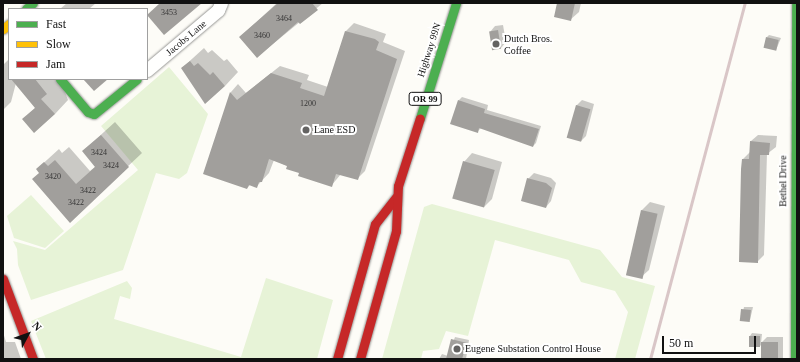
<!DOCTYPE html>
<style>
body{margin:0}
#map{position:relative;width:800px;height:362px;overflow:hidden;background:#fdfcf7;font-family:"Times New Roman",serif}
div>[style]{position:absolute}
.green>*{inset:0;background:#e7f3d7}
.shadow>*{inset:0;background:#0003}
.building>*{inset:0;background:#a19f9c;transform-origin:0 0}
.roads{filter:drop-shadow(0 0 1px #979795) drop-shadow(0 0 1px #979795)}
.street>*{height:13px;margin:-6.5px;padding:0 6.5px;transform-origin:6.5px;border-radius:6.5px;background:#fffffe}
.fast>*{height:9px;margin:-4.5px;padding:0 4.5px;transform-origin:4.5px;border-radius:4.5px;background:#4caf50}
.slow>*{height:9px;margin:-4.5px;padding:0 4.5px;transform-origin:4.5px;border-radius:4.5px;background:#ffc107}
.jam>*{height:9px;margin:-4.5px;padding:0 4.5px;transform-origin:4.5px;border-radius:4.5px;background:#c62828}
.rail>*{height:3px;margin:-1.5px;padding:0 1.5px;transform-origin:1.5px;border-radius:1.5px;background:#d9c6c7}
.dots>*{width:11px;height:11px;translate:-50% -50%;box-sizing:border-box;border:2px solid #fff;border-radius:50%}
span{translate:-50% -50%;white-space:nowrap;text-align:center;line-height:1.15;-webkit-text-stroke:4px #fff;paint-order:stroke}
.number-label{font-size:8px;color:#353434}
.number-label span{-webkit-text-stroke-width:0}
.shield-label span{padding:1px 3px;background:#fff;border:1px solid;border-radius:3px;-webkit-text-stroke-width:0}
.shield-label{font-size:9px;color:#111;font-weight:700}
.street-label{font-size:10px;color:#111}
.poi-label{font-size:10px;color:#111}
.left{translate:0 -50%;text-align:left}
.frame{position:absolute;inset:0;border:4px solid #111;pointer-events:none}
.legend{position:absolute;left:8px;top:8px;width:140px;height:72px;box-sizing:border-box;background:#fff;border:1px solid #a0a0a0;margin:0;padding:5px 7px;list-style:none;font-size:12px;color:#111}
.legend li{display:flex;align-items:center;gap:8px;height:20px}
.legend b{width:20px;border:1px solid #a0a0a0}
.north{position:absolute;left:8px;top:314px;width:40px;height:40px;-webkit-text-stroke:3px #fff;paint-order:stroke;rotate:49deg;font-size:11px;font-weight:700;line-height:16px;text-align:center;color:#111}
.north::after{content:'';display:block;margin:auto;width:14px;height:18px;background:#111;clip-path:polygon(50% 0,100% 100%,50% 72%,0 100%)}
.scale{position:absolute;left:662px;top:336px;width:94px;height:18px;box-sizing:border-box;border:2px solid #111;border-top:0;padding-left:5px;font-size:12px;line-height:14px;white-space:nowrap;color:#111;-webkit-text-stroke:3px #fff;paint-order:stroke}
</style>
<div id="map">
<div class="green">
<div style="clip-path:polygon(169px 67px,208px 114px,187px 173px,179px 179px,156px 173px,123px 270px,31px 300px,18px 265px,17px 249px,13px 241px,45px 250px,138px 170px,101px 126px)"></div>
<div style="clip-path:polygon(31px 195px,64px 231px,45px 248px,14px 238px,7px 216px)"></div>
<div style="clip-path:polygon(432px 204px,600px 250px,622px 277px,655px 286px,635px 359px,615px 359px,628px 312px,615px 291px,581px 282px,569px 260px,495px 240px,468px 336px,446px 331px,439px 349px,423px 351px,421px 359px,382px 359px,424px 207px)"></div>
<div style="clip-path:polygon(266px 278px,333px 300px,317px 359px,46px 359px,31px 321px,127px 281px,132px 288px,130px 299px,120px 296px,114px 319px,241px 357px)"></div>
</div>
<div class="shadow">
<div style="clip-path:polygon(67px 3px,96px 3px,89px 9px,60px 9px)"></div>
<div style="clip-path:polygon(277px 3px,323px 3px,257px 57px,240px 37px)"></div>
<div style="clip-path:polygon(559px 3px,581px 3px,579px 12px,570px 20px)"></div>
<div style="clip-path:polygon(354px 23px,386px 34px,383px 42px,405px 51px,365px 171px,357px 179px,341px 174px,331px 186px,274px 160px,269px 173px,257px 186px,251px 184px,247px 188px,204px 173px,231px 92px,238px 84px,246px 93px,280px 66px,309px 75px,307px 80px,328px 87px,346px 31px)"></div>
<div style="clip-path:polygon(503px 25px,506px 42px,501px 48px,490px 32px,495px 26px)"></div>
<div style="clip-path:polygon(769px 35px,781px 38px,776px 50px,767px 37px)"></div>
<div style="clip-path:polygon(204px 48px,208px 53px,212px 50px,224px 61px,227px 59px,238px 72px,225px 86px,182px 68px)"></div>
<div style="clip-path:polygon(9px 59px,9px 79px,60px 79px,68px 100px,55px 114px,24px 119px,36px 107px,16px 83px,11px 102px,3px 110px,3px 65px)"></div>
<div style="clip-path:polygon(462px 97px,488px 105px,487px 110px,541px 126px,536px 143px,533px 146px,481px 128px,477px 132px,459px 100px)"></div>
<div style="clip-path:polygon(582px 100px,594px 104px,586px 136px,581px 141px,576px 106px)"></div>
<div style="clip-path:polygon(115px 122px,142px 153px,70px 221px,37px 169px,59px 149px,62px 153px,69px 147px,90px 171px,96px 166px,83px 151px)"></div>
<div style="clip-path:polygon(758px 135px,777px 136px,776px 147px,767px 154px,764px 255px,757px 262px,743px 159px,750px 152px,751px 141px)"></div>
<div style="clip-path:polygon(472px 153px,502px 162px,492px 199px,484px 207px,464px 162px)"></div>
<div style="clip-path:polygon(534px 173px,551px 178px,556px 183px,551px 201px,546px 207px,528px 179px)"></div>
<div style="clip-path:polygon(650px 202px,665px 206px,649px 270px,640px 278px,642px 210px)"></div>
<div style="clip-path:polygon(744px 307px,753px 307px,750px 320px,741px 320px)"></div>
<div style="clip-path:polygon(3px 332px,6px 342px,15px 342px,21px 359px,3px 359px)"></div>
<div style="clip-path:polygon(752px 333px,762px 334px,761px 343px,767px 337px,783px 337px,783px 359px,762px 359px,762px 344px,759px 347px,750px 336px)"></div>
<div style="clip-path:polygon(455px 337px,469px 340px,466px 359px,439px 359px,442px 354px,448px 356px)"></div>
</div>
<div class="building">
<div style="clip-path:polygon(160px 3px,202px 3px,164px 35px,147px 15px)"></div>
<div style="clip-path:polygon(278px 3px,312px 3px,318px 10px,300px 24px,298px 22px,257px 58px,239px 37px)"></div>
<div style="clip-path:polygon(557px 3px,575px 3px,571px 21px,554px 17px)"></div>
<div style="left:498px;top:30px;width:19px;height:9px;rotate:81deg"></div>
<div style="clip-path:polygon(345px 31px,375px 39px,379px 42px,376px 50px,397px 59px,358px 180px,336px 174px,332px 187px,298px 176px,299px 173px,286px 169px,287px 166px,269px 159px,262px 182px,259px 182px,257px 188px,249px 185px,247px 189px,203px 174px,230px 92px,237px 100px,271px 73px,302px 83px,300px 88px,324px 96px)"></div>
<div style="left:766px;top:37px;width:13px;height:11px;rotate:13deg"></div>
<div style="clip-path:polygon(190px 61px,194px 66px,198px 63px,210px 75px,213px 72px,225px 86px,205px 104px,181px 68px)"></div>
<div style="clip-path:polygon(11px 79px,35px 79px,47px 94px,41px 99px,55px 114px,34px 133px,22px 119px,35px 108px)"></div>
<div style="clip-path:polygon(83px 79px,108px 79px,94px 91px)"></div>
<div style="clip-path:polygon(458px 100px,485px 109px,484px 113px,539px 129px,533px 147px,479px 128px,478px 133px,450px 124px)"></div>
<div style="left:576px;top:105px;width:15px;height:34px;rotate:16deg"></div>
<div style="clip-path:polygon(101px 135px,129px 167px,70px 223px,32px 179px,39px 173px,36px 169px,44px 162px,48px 166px,55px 160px,76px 184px,95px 167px,82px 151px)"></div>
<div style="clip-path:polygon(750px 141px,770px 143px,769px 155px,760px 155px,758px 263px,739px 262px,741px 169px,742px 159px,749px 159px)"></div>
<div style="left:463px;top:161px;width:33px;height:39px;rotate:16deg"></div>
<div style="clip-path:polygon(527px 178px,546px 183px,552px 188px,546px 208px,521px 201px)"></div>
<div style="left:641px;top:210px;width:17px;height:67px;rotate:13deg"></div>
<div style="left:741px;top:309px;width:10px;height:12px;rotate:6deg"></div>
<div style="left:749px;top:336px;width:11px;height:11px"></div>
<div style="clip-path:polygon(451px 339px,467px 343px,462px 359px,446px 359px)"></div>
<div style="left:761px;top:342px;width:17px;height:17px"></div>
</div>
<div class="roads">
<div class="street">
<div style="left:147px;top:70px;width:93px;rotate:-40.2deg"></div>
<div style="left:218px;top:10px;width:8px;rotate:-67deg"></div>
</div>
<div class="fast">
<div style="left:26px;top:9px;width:9px;rotate:-41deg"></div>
<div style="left:60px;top:79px;width:43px;rotate:49.7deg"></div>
<div style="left:88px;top:112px;width:6px;rotate:18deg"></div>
<div style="left:94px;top:114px;width:55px;rotate:-39.1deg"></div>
<div style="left:420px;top:118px;width:121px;rotate:-72.6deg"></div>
<div style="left:795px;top:359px;width:356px;rotate:-89.8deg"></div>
</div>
<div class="slow">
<div style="left:3px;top:29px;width:8px;rotate:-40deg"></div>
</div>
<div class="jam">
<div style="left:3px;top:279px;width:85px;rotate:69.4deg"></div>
<div style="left:337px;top:359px;width:140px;rotate:-74.3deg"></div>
<div style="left:375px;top:224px;width:34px;rotate:-52deg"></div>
<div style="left:360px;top:359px;width:133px;rotate:-74.3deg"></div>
<div style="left:396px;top:231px;width:45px;rotate:-87.5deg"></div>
<div style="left:398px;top:186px;width:71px;rotate:-72.1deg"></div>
</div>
</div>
<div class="rail">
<div style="left:650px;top:359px;width:368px;rotate:-75.1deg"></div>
</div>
<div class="dots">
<div style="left:496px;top:44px;background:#646362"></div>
<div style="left:306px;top:130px;background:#646362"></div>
<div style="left:457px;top:349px;background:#646362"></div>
</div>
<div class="number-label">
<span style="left:169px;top:13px">3453</span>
<span style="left:284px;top:19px">3464</span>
<span style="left:262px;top:36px">3460</span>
<span style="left:308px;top:104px">1200</span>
<span style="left:99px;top:153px">3424</span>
<span style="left:111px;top:166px">3424</span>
<span style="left:53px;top:177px">3420</span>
<span style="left:88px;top:191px">3422</span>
<span style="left:76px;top:203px">3422</span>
</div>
<div class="shield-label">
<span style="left:425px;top:99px">OR 99</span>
</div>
<div class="street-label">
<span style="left:186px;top:38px;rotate:-40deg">Jacobs Lane</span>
<span style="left:429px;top:50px;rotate:-72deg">Highway 99N</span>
<span style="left:783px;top:181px;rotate:-90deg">Bethel Drive</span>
</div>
<div class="poi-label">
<span class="left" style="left:504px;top:44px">Dutch Bros.<br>Coffee</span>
<span class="left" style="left:314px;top:130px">Lane ESD</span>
<span class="left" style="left:465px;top:349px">Eugene Substation Control House</span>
</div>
<div class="frame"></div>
<ul class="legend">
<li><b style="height:5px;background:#4caf50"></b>Fast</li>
<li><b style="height:5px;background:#ffc107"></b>Slow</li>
<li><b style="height:5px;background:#c62828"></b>Jam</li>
</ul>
<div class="north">N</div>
<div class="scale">50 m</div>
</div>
